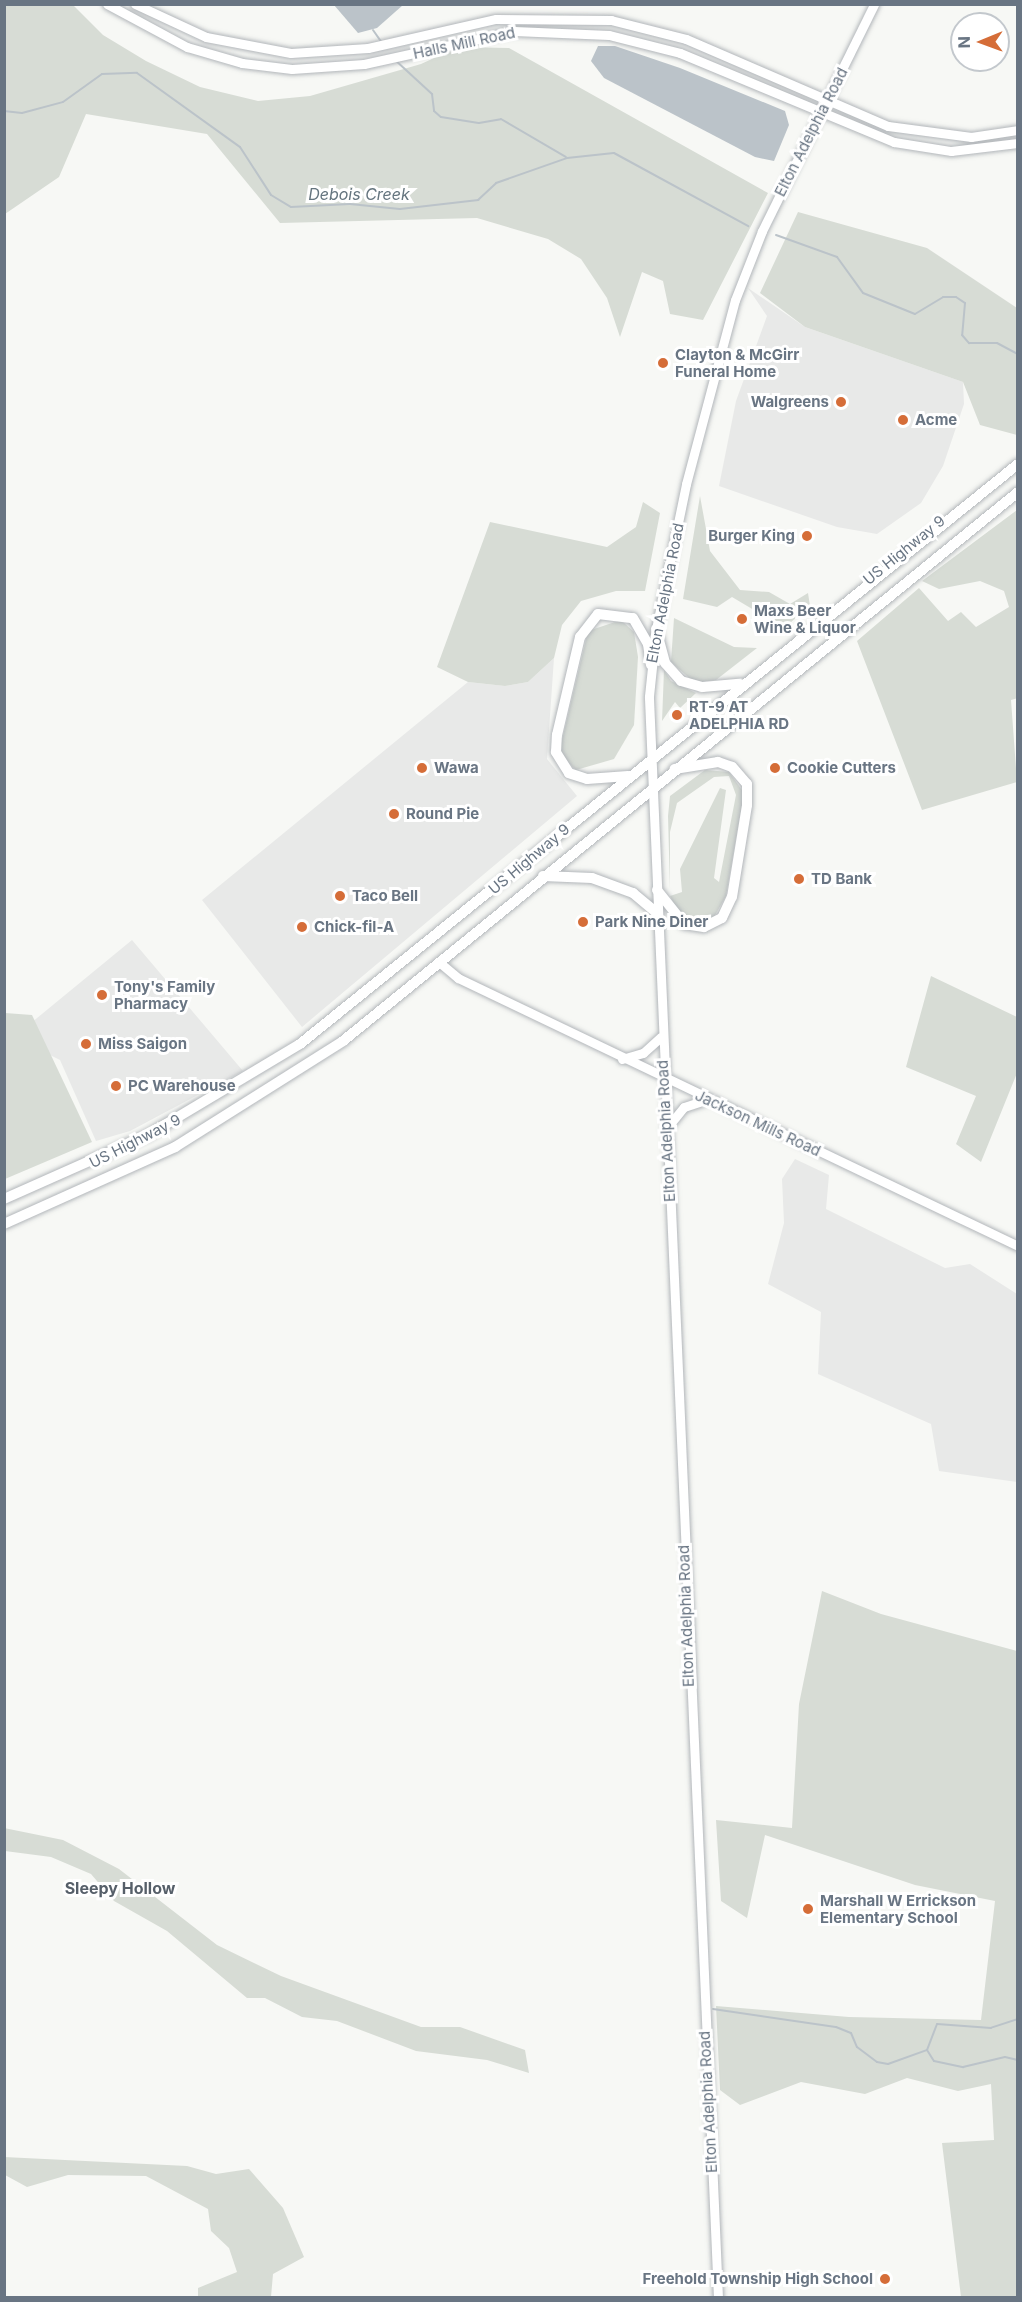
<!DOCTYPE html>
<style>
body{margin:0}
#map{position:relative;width:1022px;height:2302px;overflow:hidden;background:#f7f8f5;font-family:Inter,sans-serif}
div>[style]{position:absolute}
.built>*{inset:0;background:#e8e9e8}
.green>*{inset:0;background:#d7dcd5}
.water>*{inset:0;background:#bbc3c9}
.stream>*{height:2px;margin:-1px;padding:0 1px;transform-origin:1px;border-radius:1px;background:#bbc3c9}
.roads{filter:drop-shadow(0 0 2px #b2b6ba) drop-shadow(0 0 2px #b2b6ba)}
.major>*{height:9px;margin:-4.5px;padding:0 4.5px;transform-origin:4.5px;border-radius:4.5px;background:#fff}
.highway>*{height:10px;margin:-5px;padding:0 5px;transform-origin:5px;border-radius:5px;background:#fff}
.dots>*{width:16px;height:16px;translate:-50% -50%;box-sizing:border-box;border:3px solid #fff;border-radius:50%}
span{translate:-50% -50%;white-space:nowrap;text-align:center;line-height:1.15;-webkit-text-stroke:6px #fff;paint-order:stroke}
.street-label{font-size:15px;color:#697583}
.poi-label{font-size:15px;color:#697583;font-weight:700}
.left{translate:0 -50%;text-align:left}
.right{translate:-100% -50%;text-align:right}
.water-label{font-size:16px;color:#65757f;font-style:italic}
.neighbourhood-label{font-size:16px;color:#565f69;font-weight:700}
.frame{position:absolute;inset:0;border:6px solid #697583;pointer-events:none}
.north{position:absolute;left:950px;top:12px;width:60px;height:60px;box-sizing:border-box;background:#fff;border:2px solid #c3c8cd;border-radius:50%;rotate:269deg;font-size:16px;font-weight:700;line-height:24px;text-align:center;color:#697583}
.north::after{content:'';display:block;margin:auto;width:21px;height:27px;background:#d56d38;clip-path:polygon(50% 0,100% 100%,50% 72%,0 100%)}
</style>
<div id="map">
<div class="built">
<div style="clip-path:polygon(748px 288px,805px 327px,963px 382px,964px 404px,943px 466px,921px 503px,877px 534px,837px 527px,719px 486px,736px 401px,767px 316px)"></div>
<div style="clip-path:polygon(554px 658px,547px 759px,577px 796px,302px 1027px,202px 900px,468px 682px,505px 686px,528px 682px)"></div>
<div style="clip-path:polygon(132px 940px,243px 1071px,130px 1131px,96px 1141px,60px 1060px,44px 1052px,31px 1023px)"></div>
<div style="clip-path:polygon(795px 1159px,829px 1175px,826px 1209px,945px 1268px,970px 1264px,1017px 1294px,1017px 1482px,939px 1471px,931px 1424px,818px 1374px,821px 1312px,768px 1284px,784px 1223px,782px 1179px)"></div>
</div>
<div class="green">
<div style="clip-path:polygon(5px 4px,73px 5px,103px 35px,146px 61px,200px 87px,258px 101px,310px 96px,421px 64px,458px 47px,509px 48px,768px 193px,703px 320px,670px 314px,663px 281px,642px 272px,620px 337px,607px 298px,581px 259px,548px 239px,477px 218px,280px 223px,207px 134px,86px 114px,59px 177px,5px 214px)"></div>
<div style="clip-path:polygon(798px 212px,927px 248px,1017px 308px,1017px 435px,980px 425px,963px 382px,805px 327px,760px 293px)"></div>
<div style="clip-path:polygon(700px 496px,710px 551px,740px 590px,769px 592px,790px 604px,808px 593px,810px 606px,784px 628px,732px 597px,717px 607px,683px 599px)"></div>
<div style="clip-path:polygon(643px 502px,660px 513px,645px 591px,616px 591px,581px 601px,562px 625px,554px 658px,528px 682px,505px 686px,468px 682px,437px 667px,490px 522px,607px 547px,636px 527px)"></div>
<div style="clip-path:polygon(1017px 510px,1018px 698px,1011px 700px,1017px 782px,922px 810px,857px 641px,919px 588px,948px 621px,961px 612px,976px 627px,1009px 607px,1004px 591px,980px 581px,939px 589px,922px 581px)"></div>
<div style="clip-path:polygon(674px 618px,734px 647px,757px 648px,716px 680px,695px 683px,671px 662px)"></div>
<div style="clip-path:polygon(621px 620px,634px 632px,638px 657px,634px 725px,614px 759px,576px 770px,562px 757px,561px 744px,588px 631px)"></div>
<div style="clip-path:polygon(664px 670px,671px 681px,696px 693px,680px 708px,675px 702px,662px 721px)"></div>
<div style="clip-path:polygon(705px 770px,729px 772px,744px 793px,726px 896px,714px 917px,700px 922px,679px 914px,670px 896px,682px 892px,680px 869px,720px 788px,726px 790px,714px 878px,719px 882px,736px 795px,729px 776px,714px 777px,677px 803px,670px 832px,670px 890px,668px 816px,670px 796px)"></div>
<div style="clip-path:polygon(931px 976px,1017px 1017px,1017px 1073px,981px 1162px,956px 1144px,976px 1096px,906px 1067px)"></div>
<div style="clip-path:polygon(5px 1013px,32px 1015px,92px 1142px,5px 1179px)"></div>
<div style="clip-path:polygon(822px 1591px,881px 1614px,1017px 1651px,1017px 2297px,961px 2297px,942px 2143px,994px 2140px,991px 2084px,958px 2091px,907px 2078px,865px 2094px,801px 2082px,740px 2105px,720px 2090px,716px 2006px,849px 2017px,981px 2020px,995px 1901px,915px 1885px,765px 1835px,747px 1918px,721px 1901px,716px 1820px,792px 1828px,799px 1704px)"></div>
<div style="clip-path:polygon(4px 1828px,63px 1840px,119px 1869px,217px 1945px,281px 1976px,421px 2027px,460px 2027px,525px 2050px,529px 2073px,487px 2060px,416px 2051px,337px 2021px,302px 2017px,265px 1998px,247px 1998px,167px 1931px,114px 1901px,91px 1874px,51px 1857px,5px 1851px)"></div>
<div style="clip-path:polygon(4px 2157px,187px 2166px,216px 2174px,249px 2169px,283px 2208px,304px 2257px,273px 2274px,271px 2297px,198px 2297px,198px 2288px,237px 2272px,229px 2248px,211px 2231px,208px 2209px,146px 2176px,68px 2175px,27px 2187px,5px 2175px)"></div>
</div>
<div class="water">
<div style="clip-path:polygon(334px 5px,403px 5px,377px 28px,358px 33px)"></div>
<div style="clip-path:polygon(598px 46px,615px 46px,680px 68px,785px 111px,789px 125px,774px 161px,755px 157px,604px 78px,591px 61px)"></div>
</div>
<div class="stream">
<div style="left:373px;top:30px;width:16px;rotate:55deg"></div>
<div style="left:394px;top:59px;width:52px;rotate:42.6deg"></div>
<div style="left:432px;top:94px;width:17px;rotate:83deg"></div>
<div style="left:434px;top:111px;width:9px;rotate:41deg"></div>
<div style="left:441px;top:117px;width:38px;rotate:9deg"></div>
<div style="left:479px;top:123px;width:22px;rotate:-10deg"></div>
<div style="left:501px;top:119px;width:75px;rotate:30.3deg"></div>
<div style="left:4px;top:111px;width:18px;rotate:6deg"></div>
<div style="left:22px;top:113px;width:42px;rotate:-15deg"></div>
<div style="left:63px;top:102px;width:48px;rotate:-35.7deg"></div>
<div style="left:102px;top:74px;width:35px;rotate:-2deg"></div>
<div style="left:137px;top:73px;width:127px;rotate:35.7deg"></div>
<div style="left:240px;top:147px;width:57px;rotate:57.1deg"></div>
<div style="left:271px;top:195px;width:23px;rotate:31deg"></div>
<div style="left:291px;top:207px;width:59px;rotate:-2.9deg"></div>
<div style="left:350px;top:204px;width:50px;rotate:5.7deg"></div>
<div style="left:400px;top:209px;width:79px;rotate:-6.6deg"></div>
<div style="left:478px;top:200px;width:25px;rotate:-43deg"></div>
<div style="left:496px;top:183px;width:75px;rotate:-19.4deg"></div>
<div style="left:567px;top:158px;width:47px;rotate:-6.1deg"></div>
<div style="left:614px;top:153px;width:153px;rotate:28.6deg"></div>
<div style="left:776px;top:235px;width:65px;rotate:19.8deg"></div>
<div style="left:837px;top:257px;width:44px;rotate:54.2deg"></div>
<div style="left:863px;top:293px;width:56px;rotate:22deg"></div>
<div style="left:915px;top:314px;width:33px;rotate:-31deg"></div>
<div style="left:943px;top:297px;width:13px"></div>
<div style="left:956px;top:297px;width:11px;rotate:34deg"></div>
<div style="left:965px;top:303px;width:32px;rotate:95deg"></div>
<div style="left:962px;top:335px;width:11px;rotate:49deg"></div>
<div style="left:969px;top:343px;width:28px"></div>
<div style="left:997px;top:343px;width:24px;rotate:28deg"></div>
<div style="left:713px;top:2009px;width:124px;rotate:8.3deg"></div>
<div style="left:836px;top:2027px;width:16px;rotate:22deg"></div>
<div style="left:851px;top:2033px;width:15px;rotate:67deg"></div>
<div style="left:857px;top:2047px;width:25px;rotate:37deg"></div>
<div style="left:877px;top:2062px;width:11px;rotate:10deg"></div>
<div style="left:888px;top:2064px;width:41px;rotate:-19.7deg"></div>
<div style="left:1018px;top:2019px;width:28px;rotate:162deg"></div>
<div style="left:991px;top:2028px;width:54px;rotate:-175.8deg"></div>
<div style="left:937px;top:2024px;width:28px;rotate:111deg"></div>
<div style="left:927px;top:2050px;width:13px;rotate:58deg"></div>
<div style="left:934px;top:2061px;width:30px;rotate:12deg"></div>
<div style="left:963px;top:2067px;width:43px;rotate:-13.4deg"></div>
<div style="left:1005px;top:2057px;width:13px;rotate:13deg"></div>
</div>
<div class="roads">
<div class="major">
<div style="left:107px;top:4px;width:91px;rotate:28.3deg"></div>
<div style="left:187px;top:47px;width:57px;rotate:16.2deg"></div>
<div style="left:242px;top:63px;width:50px;rotate:6.8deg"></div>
<div style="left:292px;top:69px;width:72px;rotate:-4deg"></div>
<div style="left:364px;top:64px;width:154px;rotate:-12.4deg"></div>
<div style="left:514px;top:31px;width:95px;rotate:2.4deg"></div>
<div style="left:609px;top:35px;width:73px;rotate:14.2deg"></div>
<div style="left:680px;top:53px;width:232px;rotate:22.6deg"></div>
<div style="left:894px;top:142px;width:58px;rotate:9deg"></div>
<div style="left:951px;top:151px;width:67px;rotate:-6.8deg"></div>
<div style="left:135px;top:4px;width:78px;rotate:24.9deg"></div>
<div style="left:206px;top:37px;width:86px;rotate:10.7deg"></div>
<div style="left:291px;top:53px;width:77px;rotate:-3.7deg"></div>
<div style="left:368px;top:48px;width:131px;rotate:-12.8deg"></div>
<div style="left:496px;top:19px;width:115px;rotate:0.5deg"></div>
<div style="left:611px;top:20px;width:77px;rotate:14.2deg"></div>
<div style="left:686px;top:39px;width:220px;rotate:23.3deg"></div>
<div style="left:888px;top:126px;width:84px;rotate:7.5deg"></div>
<div style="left:971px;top:137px;width:48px;rotate:-8.5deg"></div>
<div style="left:439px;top:962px;width:25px;rotate:40deg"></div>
<div style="left:458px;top:978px;width:621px;rotate:25.57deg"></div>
<div style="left:622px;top:1059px;width:22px;rotate:-16deg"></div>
<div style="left:643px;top:1053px;width:24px;rotate:-42deg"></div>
<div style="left:666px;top:1129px;width:28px;rotate:-51deg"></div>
<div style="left:684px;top:1107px;width:25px;rotate:-18deg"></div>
<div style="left:718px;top:2298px;width:1603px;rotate:-92.47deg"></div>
<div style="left:649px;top:696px;width:67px;rotate:-84deg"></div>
<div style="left:656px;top:629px;width:148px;rotate:-78.3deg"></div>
<div style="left:686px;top:484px;width:190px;rotate:-75.1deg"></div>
<div style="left:735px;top:300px;width:74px;rotate:-68.6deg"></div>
<div style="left:762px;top:231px;width:253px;rotate:-63.7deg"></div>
</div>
<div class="highway">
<div style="left:656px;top:629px;width:35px;rotate:75deg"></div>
<div style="left:665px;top:663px;width:24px;rotate:48deg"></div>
<div style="left:681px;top:681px;width:22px;rotate:16deg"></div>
<div style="left:702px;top:687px;width:38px;rotate:-5deg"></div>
<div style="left:628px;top:776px;width:41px;rotate:175.8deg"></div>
<div style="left:587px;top:779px;width:19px;rotate:-162deg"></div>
<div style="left:569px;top:773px;width:25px;rotate:-122deg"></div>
<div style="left:556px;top:752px;width:17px;rotate:-87deg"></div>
<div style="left:557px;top:735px;width:101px;rotate:-76.8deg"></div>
<div style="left:580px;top:637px;width:29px;rotate:-52deg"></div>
<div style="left:598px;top:614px;width:35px;rotate:7deg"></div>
<div style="left:633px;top:618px;width:30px;rotate:60deg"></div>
<div style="left:648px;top:644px;width:21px;rotate:82deg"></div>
<div style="left:543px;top:876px;width:49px;rotate:2.3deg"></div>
<div style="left:592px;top:878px;width:44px;rotate:20.1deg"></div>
<div style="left:633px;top:893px;width:31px;rotate:40deg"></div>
<div style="left:657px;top:890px;width:43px;rotate:51.5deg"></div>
<div style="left:684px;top:924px;width:20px;rotate:9deg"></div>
<div style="left:704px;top:927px;width:20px;rotate:-27deg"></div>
<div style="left:722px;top:918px;width:23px;rotate:-65deg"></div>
<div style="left:732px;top:897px;width:93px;rotate:-80.7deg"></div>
<div style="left:747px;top:805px;width:21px;rotate:-90deg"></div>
<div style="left:747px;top:784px;width:23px;rotate:-131deg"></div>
<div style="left:732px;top:767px;width:15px;rotate:-160deg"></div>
<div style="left:718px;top:762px;width:44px;rotate:170.8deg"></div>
<div style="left:4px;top:1199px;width:158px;rotate:-24deg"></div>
<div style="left:148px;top:1135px;width:177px;rotate:-30.9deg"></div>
<div style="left:300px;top:1044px;width:923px;rotate:-38.93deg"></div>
<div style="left:4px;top:1224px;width:188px;rotate:-24.2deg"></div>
<div style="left:175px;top:1147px;width:199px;rotate:-32.2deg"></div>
<div style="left:343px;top:1041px;width:870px;rotate:-39.12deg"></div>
</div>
</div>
<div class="dots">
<div style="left:663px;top:363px;background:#d56d38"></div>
<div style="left:841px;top:402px;background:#d56d38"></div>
<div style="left:903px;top:420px;background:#d56d38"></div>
<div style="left:807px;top:536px;background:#d56d38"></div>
<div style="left:742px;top:619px;background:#d56d38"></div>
<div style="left:677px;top:715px;background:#d56d38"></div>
<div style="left:422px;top:768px;background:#d56d38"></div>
<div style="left:775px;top:768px;background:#d56d38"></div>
<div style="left:394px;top:814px;background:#d56d38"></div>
<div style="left:799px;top:879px;background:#d56d38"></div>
<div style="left:340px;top:896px;background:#d56d38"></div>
<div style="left:583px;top:922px;background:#d56d38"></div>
<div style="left:302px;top:927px;background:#d56d38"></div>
<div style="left:102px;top:995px;background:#d56d38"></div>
<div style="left:86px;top:1044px;background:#d56d38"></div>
<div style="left:116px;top:1086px;background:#d56d38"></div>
<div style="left:808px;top:1909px;background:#d56d38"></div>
<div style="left:885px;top:2279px;background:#d56d38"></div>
</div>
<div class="street-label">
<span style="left:464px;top:43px;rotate:-12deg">Halls Mill Road</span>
<span style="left:811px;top:132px;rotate:-63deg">Elton Adelphia Road</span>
<span style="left:904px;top:550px;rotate:-39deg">US Highway 9</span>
<span style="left:665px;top:593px;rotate:-79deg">Elton Adelphia Road</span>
<span style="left:529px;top:859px;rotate:-40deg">US Highway 9</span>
<span style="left:758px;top:1123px;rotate:25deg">Jackson Mills Road</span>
<span style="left:666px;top:1131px;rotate:-93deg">Elton Adelphia Road</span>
<span style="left:135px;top:1141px;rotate:-27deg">US Highway 9</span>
<span style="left:686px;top:1616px;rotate:-92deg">Elton Adelphia Road</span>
<span style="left:708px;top:2102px;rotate:-93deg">Elton Adelphia Road</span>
</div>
<div class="poi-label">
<span class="left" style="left:675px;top:363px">Clayton &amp; McGirr<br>Funeral Home</span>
<span class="right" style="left:829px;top:402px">Walgreens</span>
<span class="left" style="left:915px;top:420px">Acme</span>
<span class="right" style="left:795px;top:536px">Burger King</span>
<span class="left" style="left:754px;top:619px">Maxs Beer<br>Wine &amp; Liquor</span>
<span class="left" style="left:689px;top:715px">RT-9 AT<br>ADELPHIA RD</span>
<span class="left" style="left:434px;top:768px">Wawa</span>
<span class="left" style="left:787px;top:768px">Cookie Cutters</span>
<span class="left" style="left:406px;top:814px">Round Pie</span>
<span class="left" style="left:811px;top:879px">TD Bank</span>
<span class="left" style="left:352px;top:896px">Taco Bell</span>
<span class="left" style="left:595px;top:922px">Park Nine Diner</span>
<span class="left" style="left:314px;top:927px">Chick-fil-A</span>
<span class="left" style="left:114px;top:995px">Tony's Family<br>Pharmacy</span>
<span class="left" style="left:98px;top:1044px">Miss Saigon</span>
<span class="left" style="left:128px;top:1086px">PC Warehouse</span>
<span class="left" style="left:820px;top:1909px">Marshall W Errickson<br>Elementary School</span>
<span class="right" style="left:873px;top:2279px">Freehold Township High School</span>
</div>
<div class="water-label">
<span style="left:359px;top:194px">Debois Creek</span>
</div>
<div class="neighbourhood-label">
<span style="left:120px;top:1888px">Sleepy Hollow</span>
</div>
<div class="frame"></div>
<div class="north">N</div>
</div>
